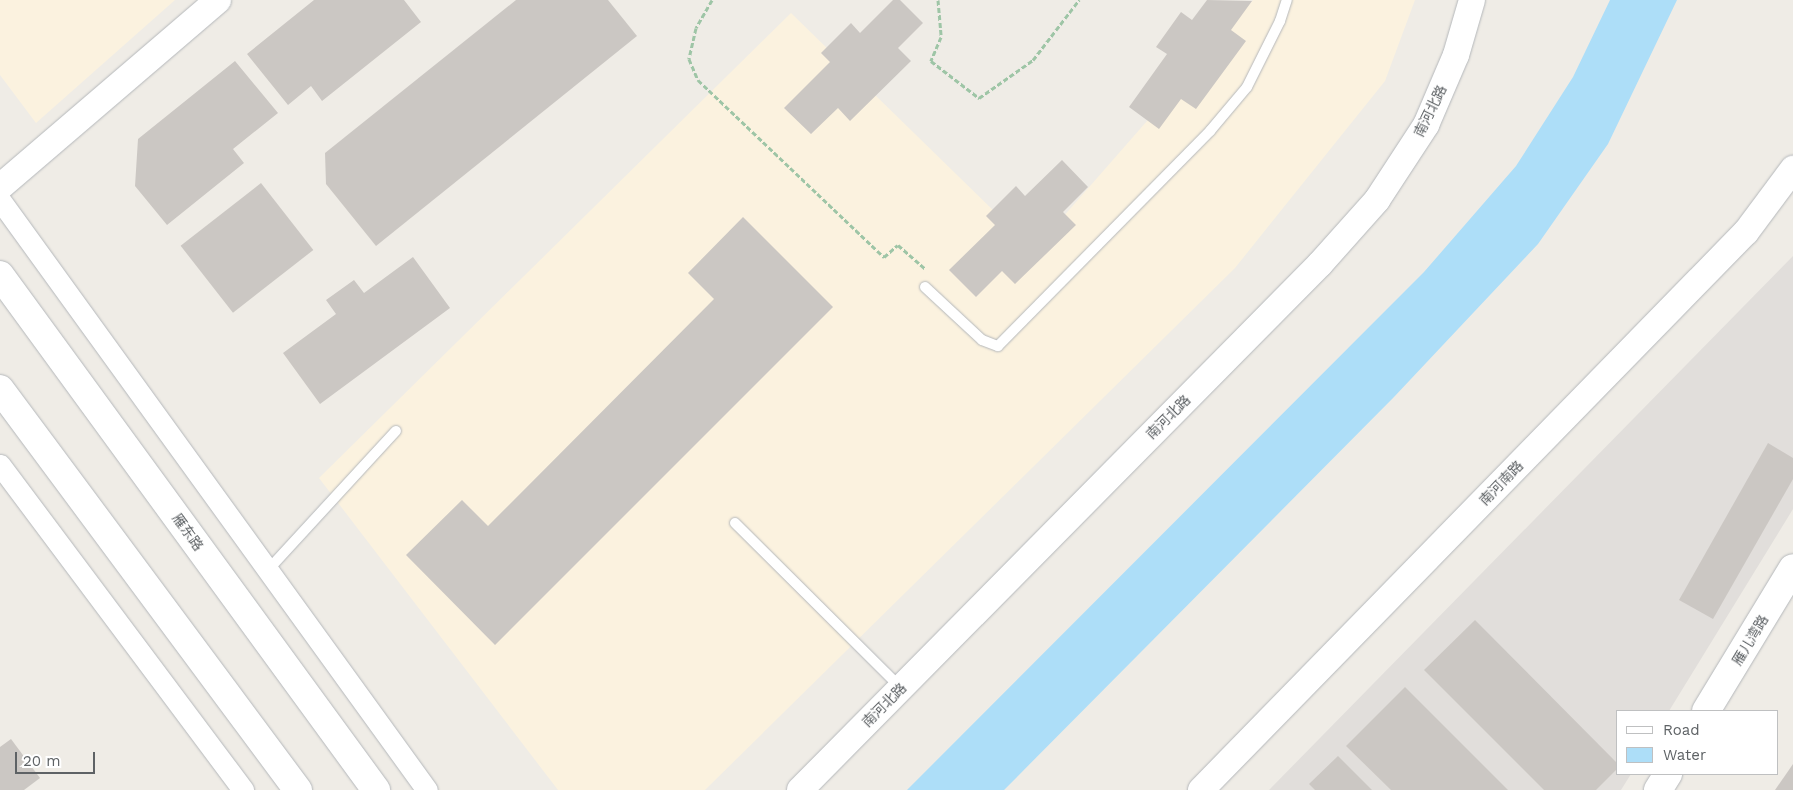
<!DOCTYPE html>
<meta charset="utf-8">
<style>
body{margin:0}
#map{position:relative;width:1793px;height:790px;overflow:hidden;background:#efece6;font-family:"Work Sans","Noto Sans SC",sans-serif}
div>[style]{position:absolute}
.commercial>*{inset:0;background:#fbf2df}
.industrial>*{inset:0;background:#e1dedb}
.water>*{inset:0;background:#addef8}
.building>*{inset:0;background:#cbc7c3;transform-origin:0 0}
.path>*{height:3px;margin-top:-1.5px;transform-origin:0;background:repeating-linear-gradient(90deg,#9ec5a6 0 5px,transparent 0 7.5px)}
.roads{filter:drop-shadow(0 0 1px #b4b7ba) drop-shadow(0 0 1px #b4b7ba)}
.service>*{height:10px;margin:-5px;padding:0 5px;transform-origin:5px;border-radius:5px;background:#fff}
.minor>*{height:21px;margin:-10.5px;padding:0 10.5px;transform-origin:10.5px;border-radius:10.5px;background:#fff}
.tertiary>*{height:26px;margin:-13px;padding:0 13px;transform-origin:13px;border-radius:13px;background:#fff}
.secondary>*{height:28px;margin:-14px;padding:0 14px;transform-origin:14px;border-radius:14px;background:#fff}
span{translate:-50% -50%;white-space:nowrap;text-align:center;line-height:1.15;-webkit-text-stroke:5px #fff;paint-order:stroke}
.street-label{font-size:14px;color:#5e6265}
.legend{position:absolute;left:1616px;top:710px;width:162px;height:65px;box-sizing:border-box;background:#fff;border:1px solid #bfc0c1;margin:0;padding:6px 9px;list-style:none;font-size:15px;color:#5e6265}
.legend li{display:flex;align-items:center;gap:10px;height:25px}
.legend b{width:25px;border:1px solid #bfc0c1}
.scale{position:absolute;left:15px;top:752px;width:80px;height:22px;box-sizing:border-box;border:2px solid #5e6265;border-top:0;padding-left:6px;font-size:15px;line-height:18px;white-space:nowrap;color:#5e6265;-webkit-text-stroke:4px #fff;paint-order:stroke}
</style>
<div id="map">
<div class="commercial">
<div style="clip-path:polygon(0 0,175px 0,36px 123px,0 75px)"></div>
<div style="clip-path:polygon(1253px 0,1415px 0,1385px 81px,1235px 268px,705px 790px,558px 790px,319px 478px,791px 13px,1034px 250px)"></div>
</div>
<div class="industrial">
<div style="clip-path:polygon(1793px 256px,1793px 509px,1669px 711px,1617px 711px,1617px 774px,1631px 774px,1621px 790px,1269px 790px)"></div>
</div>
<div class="water">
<div style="clip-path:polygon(1610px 0,1677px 0,1608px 144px,1538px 244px,1394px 397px,1004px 790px,907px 790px,1424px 272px,1516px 166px,1573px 77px)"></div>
</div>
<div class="building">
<div style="clip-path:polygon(314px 0,404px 0,421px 22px,322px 101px,311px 86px,288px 105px,247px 54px)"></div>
<div style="clip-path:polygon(516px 0,608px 0,637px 36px,376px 246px,326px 184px,325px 153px)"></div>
<div style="clip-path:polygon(893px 0,900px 0,923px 23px,898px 48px,911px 61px,850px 121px,838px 108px,811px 134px,784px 108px,830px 62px,821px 53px,851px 23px,860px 33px)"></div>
<div style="clip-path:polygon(1207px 0,1252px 1px,1231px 30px,1246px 41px,1196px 109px,1181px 99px,1159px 129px,1129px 107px,1167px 54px,1156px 47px,1181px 12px,1192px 20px)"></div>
<div style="clip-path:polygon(235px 61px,278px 113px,233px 149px,244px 163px,167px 225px,135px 186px,138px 139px)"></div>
<div style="clip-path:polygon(1062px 160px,1088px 187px,1063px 212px,1076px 225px,1015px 284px,1002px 271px,976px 297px,949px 270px,995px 225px,986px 216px,1016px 186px,1025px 196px)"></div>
<div style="left:261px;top:183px;width:85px;height:102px;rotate:52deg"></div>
<div style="clip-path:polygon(743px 217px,833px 307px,495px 645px,406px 555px,462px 500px,488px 526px,714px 299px,688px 273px)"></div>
<div style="clip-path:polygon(413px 257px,450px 308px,320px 404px,283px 353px,336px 314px,326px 300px,354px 280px,364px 293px)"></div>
<div style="clip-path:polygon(1768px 443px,1793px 458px,1793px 479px,1713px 619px,1679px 600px)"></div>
<div style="clip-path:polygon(1475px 620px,1617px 763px,1617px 769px,1596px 790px,1544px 790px,1424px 670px)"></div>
<div style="clip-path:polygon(1405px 687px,1508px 790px,1391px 790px,1346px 746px)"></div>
<div style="clip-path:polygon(11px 739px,40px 778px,24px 790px,0 790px,0 747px)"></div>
<div style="clip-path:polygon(1338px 756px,1372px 790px,1315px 790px,1309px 784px)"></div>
<div style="clip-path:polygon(1793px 764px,1793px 790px,1775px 790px)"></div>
</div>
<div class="path">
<div style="left:712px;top:0;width:32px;rotate:120deg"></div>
<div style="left:696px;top:28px;width:32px;rotate:103deg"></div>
<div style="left:689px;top:59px;width:23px;rotate:67deg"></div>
<div style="left:698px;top:80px;width:257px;rotate:43.6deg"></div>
<div style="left:884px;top:257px;width:18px;rotate:-41deg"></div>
<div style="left:898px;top:245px;width:37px;rotate:41deg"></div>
<div style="left:938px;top:0;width:37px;rotate:85deg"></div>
<div style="left:941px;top:37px;width:26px;rotate:113deg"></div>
<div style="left:931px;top:61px;width:61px;rotate:37.6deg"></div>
<div style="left:979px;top:98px;width:66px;rotate:-35.1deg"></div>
<div style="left:1033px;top:60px;width:76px;rotate:-52.5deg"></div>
</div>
<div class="roads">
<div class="service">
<div style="left:925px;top:287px;width:78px;rotate:42.9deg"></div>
<div style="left:982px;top:340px;width:17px;rotate:21deg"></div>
<div style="left:998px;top:346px;width:302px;rotate:-45.4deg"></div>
<div style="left:1210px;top:131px;width:57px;rotate:-49.9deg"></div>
<div style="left:1247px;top:87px;width:74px;rotate:-63.4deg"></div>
<div style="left:1280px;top:21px;width:22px;rotate:-72deg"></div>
<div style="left:735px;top:523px;width:233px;rotate:44.8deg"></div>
<div style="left:268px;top:570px;width:189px;rotate:-47.4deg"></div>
</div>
<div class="minor">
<div style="left:0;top:200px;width:728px;rotate:54.11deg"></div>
<div style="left:0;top:465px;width:406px;rotate:53.2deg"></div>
</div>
<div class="tertiary">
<div style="left:0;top:187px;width:287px;rotate:-40.6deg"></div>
<div style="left:800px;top:790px;width:740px;rotate:-45.33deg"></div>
<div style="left:1320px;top:264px;width:86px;rotate:-48.3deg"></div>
<div style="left:1377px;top:200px;width:90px;rotate:-56.8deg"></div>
<div style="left:1426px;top:125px;width:76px;rotate:-66.8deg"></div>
<div style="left:1456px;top:55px;width:57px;rotate:-73.8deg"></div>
<div style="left:1201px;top:790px;width:780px;rotate:-45.68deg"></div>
<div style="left:1746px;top:232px;width:79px;rotate:-53.3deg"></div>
</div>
<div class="secondary">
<div style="left:0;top:275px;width:638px;rotate:53.87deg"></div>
<div style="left:0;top:389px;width:500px;rotate:53.4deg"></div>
<div style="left:1706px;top:711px;width:167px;rotate:-58.7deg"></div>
<div style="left:1658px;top:790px;width:19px;rotate:-58deg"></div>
</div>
</div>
<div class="street-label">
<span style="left:1430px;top:111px;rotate:-64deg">南河北路</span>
<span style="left:1168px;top:417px;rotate:-45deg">南河北路</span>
<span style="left:1501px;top:483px;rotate:-46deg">南河南路</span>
<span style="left:188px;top:532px;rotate:54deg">雁东路</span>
<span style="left:1750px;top:640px;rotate:-59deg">雁儿湾路</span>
<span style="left:884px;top:705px;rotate:-45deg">南河北路</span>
</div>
<ul class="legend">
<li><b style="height:6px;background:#fff"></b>Road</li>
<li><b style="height:14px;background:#addef8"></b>Water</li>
</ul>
<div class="scale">20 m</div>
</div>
